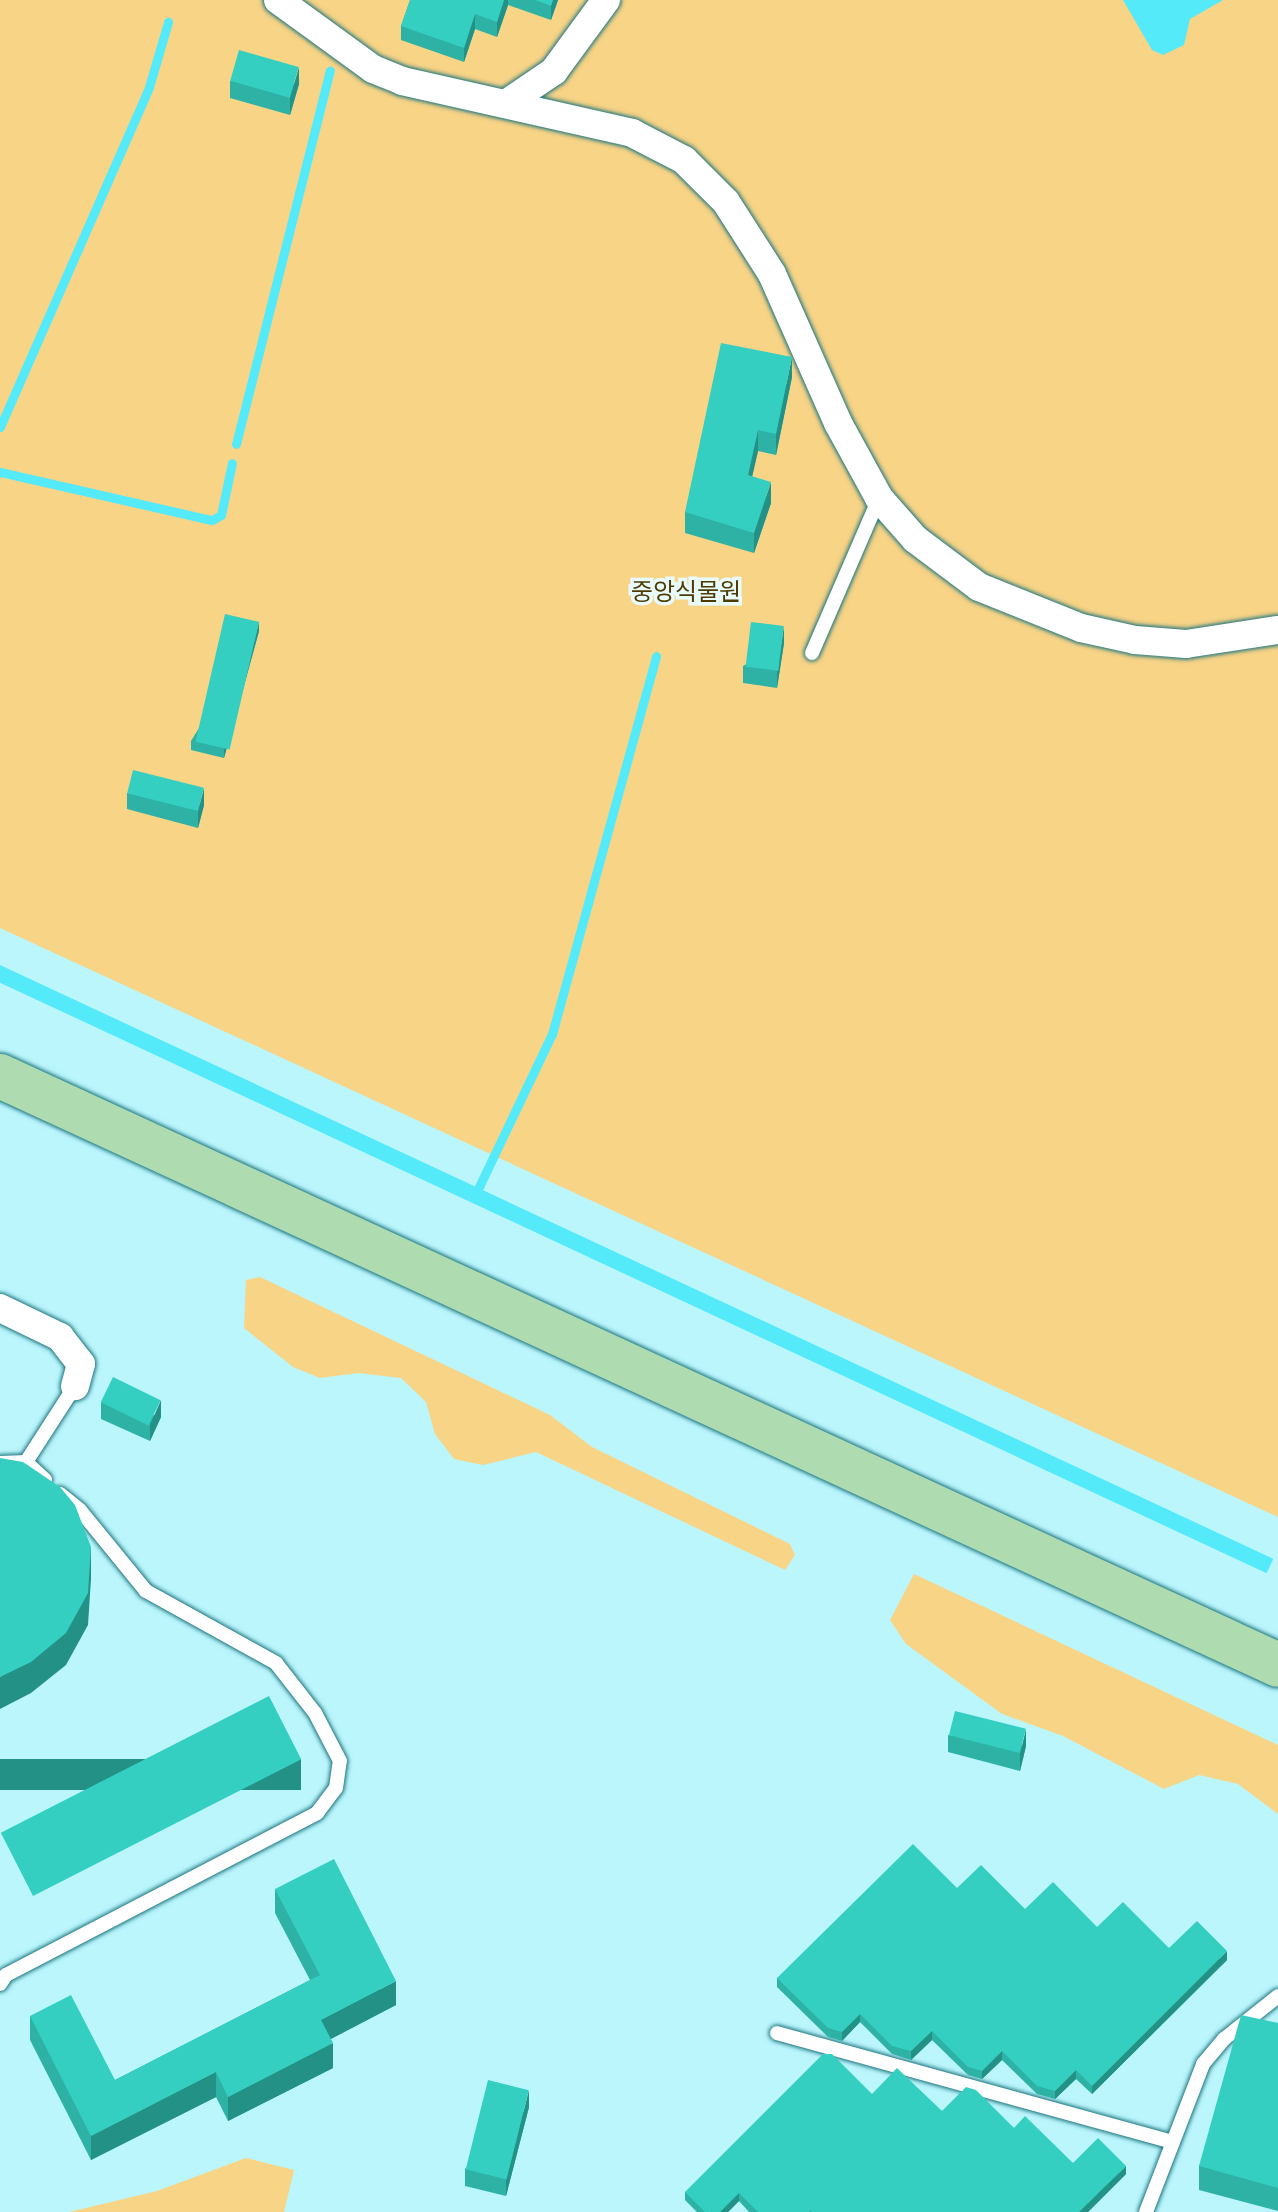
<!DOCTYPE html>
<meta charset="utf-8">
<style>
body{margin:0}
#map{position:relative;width:1278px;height:2212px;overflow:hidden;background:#bbf6fd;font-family:Montserrat,"Noto Sans KR",sans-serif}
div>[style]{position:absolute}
.green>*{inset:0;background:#f8d487}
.water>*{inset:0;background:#55eafa;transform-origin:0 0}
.stream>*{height:9px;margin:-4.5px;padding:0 4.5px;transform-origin:4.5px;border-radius:4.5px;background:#55eafa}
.roads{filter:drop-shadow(0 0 2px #1b757e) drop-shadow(0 0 2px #1b757e)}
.lane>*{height:14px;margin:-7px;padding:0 7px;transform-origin:7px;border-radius:7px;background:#fff}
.street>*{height:28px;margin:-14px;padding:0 14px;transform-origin:14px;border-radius:14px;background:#fff}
.primary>*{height:44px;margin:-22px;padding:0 22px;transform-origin:22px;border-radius:22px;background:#aedcb0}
.wall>*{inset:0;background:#2db2a5}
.shaded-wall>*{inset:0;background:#249186;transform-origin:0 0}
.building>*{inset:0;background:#34cfc0;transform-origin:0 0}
span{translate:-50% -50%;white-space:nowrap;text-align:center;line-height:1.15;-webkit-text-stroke:7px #e8fbfd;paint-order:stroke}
.park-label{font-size:24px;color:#4f3a00}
</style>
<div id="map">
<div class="green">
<div style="clip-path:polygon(0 0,1278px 0,1278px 1517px,0 928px)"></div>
<div style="clip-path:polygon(260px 1277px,550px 1415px,592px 1447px,790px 1544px,795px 1555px,785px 1570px,536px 1452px,483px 1465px,454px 1459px,435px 1434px,426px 1402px,401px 1378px,358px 1373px,320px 1378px,293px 1367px,244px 1328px,246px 1280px)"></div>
<div style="clip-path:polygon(914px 1574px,1278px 1745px,1278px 1814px,1238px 1784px,1199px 1775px,1164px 1789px,1063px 1736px,1002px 1714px,906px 1644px,890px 1620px)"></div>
<div style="clip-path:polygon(246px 2158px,294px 2170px,284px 2212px,69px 2212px,157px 2191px)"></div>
</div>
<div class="water">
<div style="clip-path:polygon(1123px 0,1223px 0,1190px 19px,1184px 45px,1163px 55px,1152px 50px)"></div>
<div style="left:0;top:965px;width:1405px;height:16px;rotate:25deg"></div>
</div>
<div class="stream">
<div style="left:0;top:427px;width:371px;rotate:-66.3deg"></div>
<div style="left:149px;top:87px;width:68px;rotate:-73.7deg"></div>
<div style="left:236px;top:444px;width:385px;rotate:-75.9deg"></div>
<div style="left:0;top:472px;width:217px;rotate:12.8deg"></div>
<div style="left:212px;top:520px;width:10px;rotate:-29deg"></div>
<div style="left:221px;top:515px;width:53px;rotate:-78.1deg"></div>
<div style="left:477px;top:1191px;width:174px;rotate:-64.5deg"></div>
<div style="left:552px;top:1034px;width:392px;rotate:-74.6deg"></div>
</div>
<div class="roads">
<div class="lane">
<div style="left:812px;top:653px;width:169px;rotate:-66.6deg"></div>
<div style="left:26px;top:1462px;width:90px;rotate:-57.2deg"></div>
<div style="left:0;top:1463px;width:26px;rotate:-2deg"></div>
<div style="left:26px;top:1462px;width:26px;rotate:43deg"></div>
<div style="left:0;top:1984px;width:11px;rotate:-56deg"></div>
<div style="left:6px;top:1975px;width:351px;rotate:-27.5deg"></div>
<div style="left:317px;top:1813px;width:31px;rotate:-53deg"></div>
<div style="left:336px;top:1788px;width:27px;rotate:-82deg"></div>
<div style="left:340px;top:1761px;width:54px;rotate:-117.5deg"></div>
<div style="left:315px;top:1713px;width:63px;rotate:-128deg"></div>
<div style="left:276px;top:1663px;width:149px;rotate:-151deg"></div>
<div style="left:146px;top:1591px;width:104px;rotate:-129.2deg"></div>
<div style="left:80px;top:1510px;width:26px;rotate:-141deg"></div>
<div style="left:777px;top:2033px;width:410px;rotate:15.4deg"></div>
<div style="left:1146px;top:2212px;width:159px;rotate:-68.9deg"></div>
<div style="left:1203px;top:2064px;width:33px;rotate:-50deg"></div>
<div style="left:1224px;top:2039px;width:69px;rotate:-38.5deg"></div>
</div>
<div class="street">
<div style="left:278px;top:0;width:117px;rotate:36deg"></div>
<div style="left:373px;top:69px;width:31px;rotate:22deg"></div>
<div style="left:402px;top:81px;width:236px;rotate:12.7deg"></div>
<div style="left:632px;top:133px;width:59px;rotate:27.4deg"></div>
<div style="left:684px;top:160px;width:59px;rotate:45deg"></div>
<div style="left:726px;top:202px;width:85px;rotate:57.4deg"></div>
<div style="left:772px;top:274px;width:163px;rotate:66.1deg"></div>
<div style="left:838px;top:423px;width:85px;rotate:61.3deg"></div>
<div style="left:879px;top:498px;width:55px;rotate:48.7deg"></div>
<div style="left:915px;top:539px;width:80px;rotate:36.9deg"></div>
<div style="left:979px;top:587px;width:110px;rotate:21.9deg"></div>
<div style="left:1081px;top:628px;width:55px;rotate:12.5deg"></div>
<div style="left:1135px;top:640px;width:51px;rotate:4.5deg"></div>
<div style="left:1186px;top:644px;width:93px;rotate:-8.7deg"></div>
<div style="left:507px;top:103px;width:57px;rotate:-34.2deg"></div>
<div style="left:554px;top:71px;width:88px;rotate:-53.8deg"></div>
<div style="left:0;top:1308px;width:67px;rotate:25.8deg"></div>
<div style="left:60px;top:1337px;width:34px;rotate:52deg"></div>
<div style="left:81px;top:1364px;width:23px;rotate:105deg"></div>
</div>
<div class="primary">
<div style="left:0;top:1076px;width:1407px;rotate:24.74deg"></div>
</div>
</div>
<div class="wall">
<div style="clip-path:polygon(410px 0,558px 0,551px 20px,508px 5px,497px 37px,475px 29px,464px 62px,401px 40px,401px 26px)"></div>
<div style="clip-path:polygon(230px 81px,299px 84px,290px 115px,230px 98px)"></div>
<div style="clip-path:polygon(792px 377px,776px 455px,758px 451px,752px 476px,771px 503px,754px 553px,685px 533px,685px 512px)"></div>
<div style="clip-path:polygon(259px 631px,224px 758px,191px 750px,191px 741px)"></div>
<div style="clip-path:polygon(784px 643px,777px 688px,743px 683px,743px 666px)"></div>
<div style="clip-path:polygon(127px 793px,204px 805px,198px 828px,127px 809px)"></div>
<div style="clip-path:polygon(101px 1402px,161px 1417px,150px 1441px,101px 1419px)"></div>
<div style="clip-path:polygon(948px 1735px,1026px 1746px,1020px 1771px,948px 1752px)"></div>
<div style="clip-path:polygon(957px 1888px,1025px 1909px,1097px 1927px,1169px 1948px,1227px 1960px,1092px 2094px,1076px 2079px,1055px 2099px,1037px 2094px,1002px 2060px,982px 2079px,968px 2075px,932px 2040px,911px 2060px,892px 2054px,860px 2022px,842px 2041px,828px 2037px,777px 1987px,777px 1978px)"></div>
<div style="clip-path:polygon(275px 1889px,396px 2005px,331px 2039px,333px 2068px,228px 2121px,216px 2097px,91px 2160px,30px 2040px,30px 2016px,115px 2080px,310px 1980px,275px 1913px)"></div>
<div style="clip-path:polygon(1278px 2023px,1278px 2211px,1199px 2190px,1199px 2166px)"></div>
<div style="clip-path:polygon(872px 2094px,1014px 2128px,1073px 2163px,1126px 2174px,1088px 2212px,749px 2212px,739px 2201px,728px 2212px,697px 2212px,685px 2200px,685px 2192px)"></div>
<div style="clip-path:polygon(529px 2107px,506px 2196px,465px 2186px,465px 2169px)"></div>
</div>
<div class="shaded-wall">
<div style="clip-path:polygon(504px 0,508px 0,508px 5px,497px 37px,497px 22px)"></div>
<div style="clip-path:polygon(553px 0,558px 0,551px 20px,551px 6px)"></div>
<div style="clip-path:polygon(475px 14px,475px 29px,464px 62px,464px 48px)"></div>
<div style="clip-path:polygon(299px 67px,299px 84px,290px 115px,290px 98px)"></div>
<div style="clip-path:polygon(792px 357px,792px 377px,776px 455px,776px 434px)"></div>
<div style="clip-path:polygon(758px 430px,758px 451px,748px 495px,748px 475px)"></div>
<div style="clip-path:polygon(771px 482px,771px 503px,754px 553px,754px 533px)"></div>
<div style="clip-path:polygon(259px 622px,259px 631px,224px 758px,224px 750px)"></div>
<div style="clip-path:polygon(784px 626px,784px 643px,777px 688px,777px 672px)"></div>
<div style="clip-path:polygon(204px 788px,204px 805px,198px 828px,198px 811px)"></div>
<div style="clip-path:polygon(161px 1400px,161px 1417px,150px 1441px,150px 1425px)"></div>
<div style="clip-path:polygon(91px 1547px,91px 1579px,88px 1625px,66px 1665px,31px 1693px,0 1709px,0 1677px)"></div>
<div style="clip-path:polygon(1026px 1729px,1026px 1746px,1020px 1771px,1020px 1754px)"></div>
<div style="left:301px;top:1759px;width:31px;height:338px;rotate:90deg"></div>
<div style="clip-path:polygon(1227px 1951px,1227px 1960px,1092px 2094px,1092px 2086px)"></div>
<div style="clip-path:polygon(396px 1981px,396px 2005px,321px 2044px,321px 2020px)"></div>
<div style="clip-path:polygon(860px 2014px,860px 2022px,842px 2041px,842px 2032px)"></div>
<div style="clip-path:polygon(932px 2031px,932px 2040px,911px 2060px,911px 2051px)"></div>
<div style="clip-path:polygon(333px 2043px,333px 2068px,228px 2121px,228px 2097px)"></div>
<div style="clip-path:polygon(1002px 2051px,1002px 2060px,982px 2079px,982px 2071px)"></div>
<div style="clip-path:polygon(1076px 2070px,1076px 2079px,1055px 2099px,1055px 2091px)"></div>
<div style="clip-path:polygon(216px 2072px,216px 2097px,91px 2160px,91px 2136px)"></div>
<div style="clip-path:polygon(529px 2090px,529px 2107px,506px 2196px,506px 2180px)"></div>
<div style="clip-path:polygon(1126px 2166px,1126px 2174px,1088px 2212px,1079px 2212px)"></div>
<div style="clip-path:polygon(739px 2193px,739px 2201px,728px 2212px,720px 2212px)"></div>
</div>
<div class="building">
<div style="clip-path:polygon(410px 0,504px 0,497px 22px,475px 14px,464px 48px,401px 26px)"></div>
<div style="clip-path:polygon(535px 0,553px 0,551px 6px)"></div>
<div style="left:239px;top:50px;width:62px;height:32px;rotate:16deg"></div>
<div style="clip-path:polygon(721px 343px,792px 357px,776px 434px,758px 430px,748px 475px,771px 482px,754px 533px,685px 512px)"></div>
<div style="left:225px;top:614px;width:35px;height:131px;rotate:13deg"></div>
<div style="left:751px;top:622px;width:33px;height:45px;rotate:7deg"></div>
<div style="left:133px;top:770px;width:73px;height:24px;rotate:14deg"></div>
<div style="left:113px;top:1377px;width:53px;height:28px;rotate:26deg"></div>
<div style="clip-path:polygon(0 1458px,23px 1462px,60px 1487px,75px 1505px,91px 1547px,88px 1593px,66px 1633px,31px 1662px,0 1677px)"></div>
<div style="left:269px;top:1696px;width:71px;height:301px;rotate:63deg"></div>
<div style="left:955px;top:1711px;width:73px;height:25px;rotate:14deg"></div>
<div style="clip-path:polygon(913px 1844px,957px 1888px,981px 1865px,1025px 1909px,1053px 1882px,1097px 1927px,1123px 1902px,1169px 1948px,1197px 1921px,1227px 1951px,1092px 2086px,1076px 2070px,1055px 2091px,1037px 2086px,1002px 2051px,982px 2071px,968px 2067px,932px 2031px,911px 2051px,892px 2046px,860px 2014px,842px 2032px,828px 2028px,777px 1978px)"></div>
<div style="clip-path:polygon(334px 1859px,396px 1981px,321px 2020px,333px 2043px,228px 2097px,216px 2072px,91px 2136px,30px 2016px,71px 1995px,115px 2080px,320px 1975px,275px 1889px)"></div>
<div style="clip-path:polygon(1241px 2015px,1278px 2023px,1278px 2188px,1199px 2166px)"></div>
<div style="clip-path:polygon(823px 2054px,832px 2054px,872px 2094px,897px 2068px,942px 2111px,966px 2087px,976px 2090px,1014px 2128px,1025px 2116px,1073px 2163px,1098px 2138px,1126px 2166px,1079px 2212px,812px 2212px,810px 2210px,809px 2212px,758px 2212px,739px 2193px,720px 2212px,705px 2212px,685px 2192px)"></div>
<div style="left:488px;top:2080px;width:42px;height:92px;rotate:14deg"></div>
</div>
<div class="park-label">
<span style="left:686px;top:592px">중앙식물원</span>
</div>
</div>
